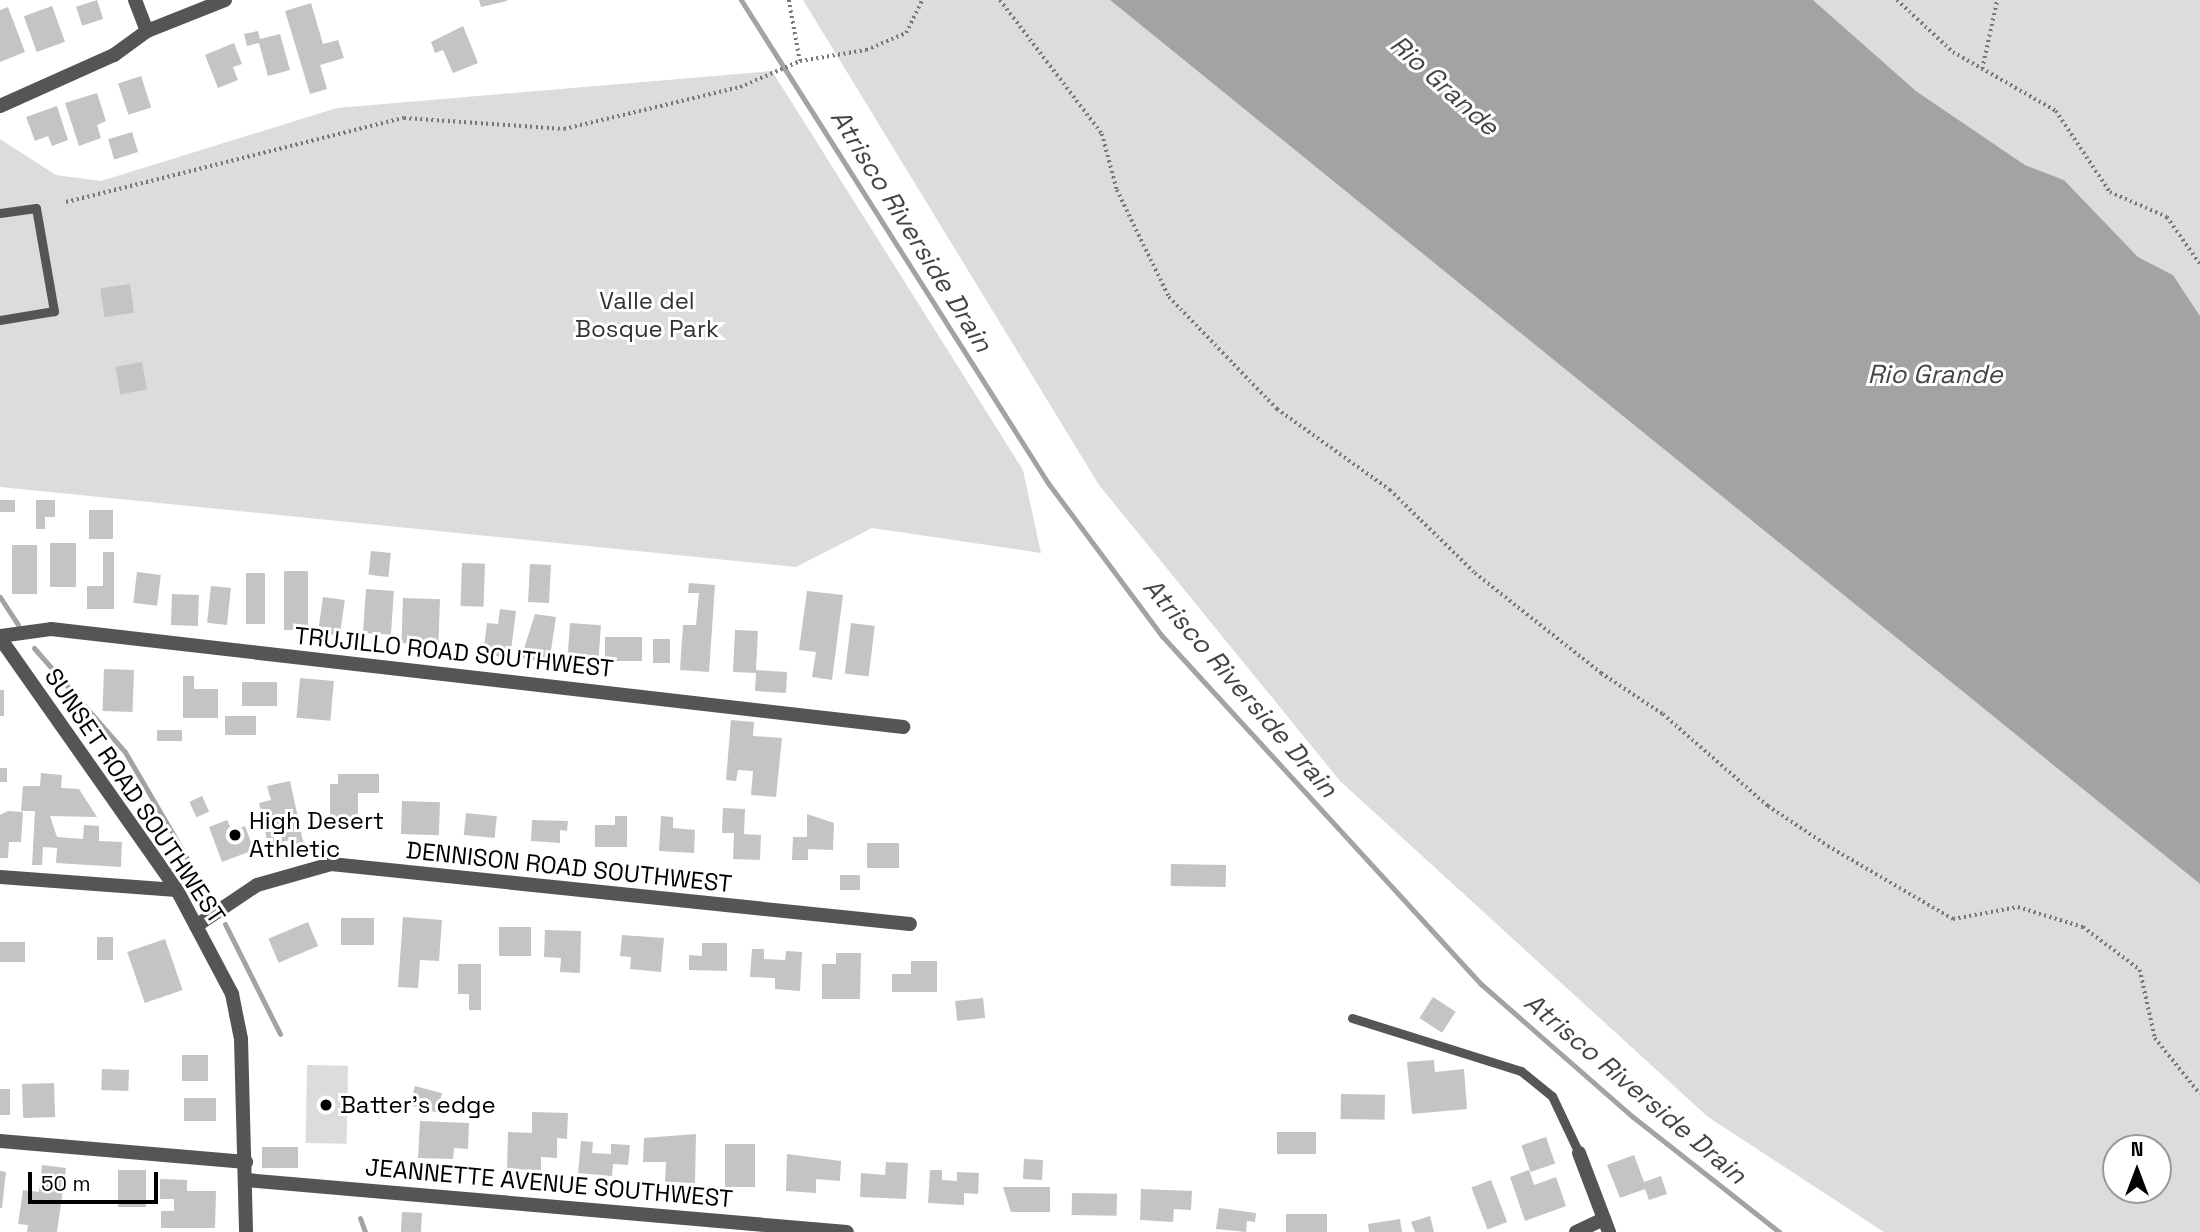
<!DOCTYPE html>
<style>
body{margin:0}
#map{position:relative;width:2200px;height:1232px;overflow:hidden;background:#fff;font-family:"Space Grotesk",sans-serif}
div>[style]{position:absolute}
.green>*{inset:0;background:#dcdcdc;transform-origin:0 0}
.water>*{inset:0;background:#a3a3a3}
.stream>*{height:5px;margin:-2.5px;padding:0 2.5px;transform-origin:2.5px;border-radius:2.5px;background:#a3a3a3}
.building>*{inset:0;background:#c4c4c4;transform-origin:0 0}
.path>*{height:3.5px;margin-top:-1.75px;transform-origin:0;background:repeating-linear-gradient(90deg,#777 0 2px,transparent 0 5.5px)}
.service>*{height:9px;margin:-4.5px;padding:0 4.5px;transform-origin:4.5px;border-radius:4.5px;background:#555}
.minor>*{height:14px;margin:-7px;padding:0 7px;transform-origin:7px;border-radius:7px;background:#555}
.tertiary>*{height:14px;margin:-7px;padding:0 7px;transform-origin:7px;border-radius:7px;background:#555}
.dots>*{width:19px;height:19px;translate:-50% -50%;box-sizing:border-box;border:4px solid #fff;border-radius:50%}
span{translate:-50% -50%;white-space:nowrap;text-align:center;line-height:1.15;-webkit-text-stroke:6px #fff;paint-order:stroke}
.park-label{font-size:24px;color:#333}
.street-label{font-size:24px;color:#000}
.poi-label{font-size:24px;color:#000}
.left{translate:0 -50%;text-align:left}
.water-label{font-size:26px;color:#444;font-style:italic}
.north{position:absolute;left:2102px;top:1134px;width:70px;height:70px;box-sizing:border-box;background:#fff;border:2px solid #999;border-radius:50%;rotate:0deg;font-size:19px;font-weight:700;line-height:28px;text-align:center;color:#000}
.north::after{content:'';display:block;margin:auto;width:24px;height:32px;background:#000;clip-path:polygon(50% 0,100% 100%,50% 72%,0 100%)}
.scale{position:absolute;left:28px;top:1172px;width:130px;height:32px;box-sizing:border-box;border:4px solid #000;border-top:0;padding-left:9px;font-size:21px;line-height:24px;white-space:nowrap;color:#000;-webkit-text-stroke:5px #fff;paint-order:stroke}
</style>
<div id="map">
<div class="green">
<div style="clip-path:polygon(evenodd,803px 0,1110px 0,2200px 884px,2200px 1232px,1884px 1232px,1708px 1117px,1340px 781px,1099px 485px,803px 0,2116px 1148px,2158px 1148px,2158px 1190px,2116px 1190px,2116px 1148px)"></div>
<div style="clip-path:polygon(1813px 0,2200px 0,2200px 316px,2173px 275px,2138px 257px,2064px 180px,2025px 165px,1916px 91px)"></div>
<div style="clip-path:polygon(772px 71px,1023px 470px,1041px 553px,872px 528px,796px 567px,0 487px,0 139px,56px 175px,101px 181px,337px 108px)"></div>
<div style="left:307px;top:1065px;width:41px;height:78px;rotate:1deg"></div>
</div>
<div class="water">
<div style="clip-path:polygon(1110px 0,1813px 0,1916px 91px,2025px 165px,2064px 180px,2138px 257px,2173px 275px,2200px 316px,2200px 884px)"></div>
</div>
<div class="stream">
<div style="left:741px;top:0;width:572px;rotate:57.56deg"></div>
<div style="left:1048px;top:483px;width:191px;rotate:53.3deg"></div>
<div style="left:1162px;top:636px;width:472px;rotate:47.5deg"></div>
<div style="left:1481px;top:984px;width:202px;rotate:41.2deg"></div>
<div style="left:1633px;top:1117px;width:186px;rotate:38.2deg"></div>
<div style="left:0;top:597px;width:33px;rotate:57deg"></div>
<div style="left:34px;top:648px;width:138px;rotate:48.8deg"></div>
<div style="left:125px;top:752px;width:170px;rotate:59.7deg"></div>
<div style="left:225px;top:924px;width:123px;rotate:63.4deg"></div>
<div style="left:360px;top:1218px;width:15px;rotate:70deg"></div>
</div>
<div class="building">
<div style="left:97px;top:0;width:20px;height:22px;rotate:72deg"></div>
<div style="clip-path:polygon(479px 0,507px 0,507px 1px,481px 7px)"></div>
<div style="clip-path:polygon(311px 3px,323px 44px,338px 40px,344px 58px,320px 65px,327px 89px,310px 94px,285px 11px)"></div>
<div style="left:52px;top:6px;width:38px;height:30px;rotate:70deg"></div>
<div style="clip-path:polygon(8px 7px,25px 52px,0 62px,0 10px)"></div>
<div style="clip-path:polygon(463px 26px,478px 63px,453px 73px,443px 50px,435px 53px,431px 42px)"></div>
<div style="clip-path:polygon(258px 31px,260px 39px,280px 34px,290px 70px,268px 76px,259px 43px,247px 46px,244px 34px)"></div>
<div style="clip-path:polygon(234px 43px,242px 64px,233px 67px,238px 80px,218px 88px,205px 55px)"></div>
<div style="left:141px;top:76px;width:33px;height:24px;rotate:72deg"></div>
<div style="clip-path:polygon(97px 93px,106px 121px,97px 125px,101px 138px,79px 146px,65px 103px)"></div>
<div style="clip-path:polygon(57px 106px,68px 140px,52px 146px,48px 136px,35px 141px,26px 117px)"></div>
<div style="left:132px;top:132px;width:21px;height:25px;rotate:73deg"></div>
<div style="left:130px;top:284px;width:29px;height:30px;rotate:82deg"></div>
<div style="left:142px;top:362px;width:28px;height:27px;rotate:80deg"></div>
<div style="left:0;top:500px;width:15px;height:12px"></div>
<div style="clip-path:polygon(36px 500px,55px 500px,55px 517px,45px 517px,45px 529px,36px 529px)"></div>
<div style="left:89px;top:510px;width:24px;height:29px"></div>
<div style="left:50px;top:543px;width:26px;height:44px"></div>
<div style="left:12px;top:545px;width:25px;height:49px"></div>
<div style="left:371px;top:551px;width:20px;height:24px;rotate:6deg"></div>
<div style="clip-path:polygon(103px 552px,114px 552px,114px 609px,87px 609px,87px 586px,103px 586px)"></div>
<div style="left:462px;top:563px;width:23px;height:43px;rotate:2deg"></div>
<div style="left:530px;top:564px;width:21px;height:38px;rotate:3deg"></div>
<div style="left:284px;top:571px;width:24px;height:59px"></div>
<div style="left:137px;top:572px;width:24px;height:31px;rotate:7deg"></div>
<div style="left:246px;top:573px;width:19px;height:51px"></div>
<div style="clip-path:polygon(689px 583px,715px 585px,709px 672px,680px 670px,683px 625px,696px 625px,699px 593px,688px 593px)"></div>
<div style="left:211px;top:586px;width:20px;height:37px;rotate:6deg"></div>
<div style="left:366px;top:589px;width:28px;height:44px;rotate:4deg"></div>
<div style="clip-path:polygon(807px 591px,843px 595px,832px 680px,812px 677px,816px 652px,799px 650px)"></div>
<div style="left:172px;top:594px;width:27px;height:31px;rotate:2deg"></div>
<div style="left:323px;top:597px;width:22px;height:36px;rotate:8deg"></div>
<div style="left:403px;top:598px;width:37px;height:45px;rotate:2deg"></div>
<div style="clip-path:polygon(500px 609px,516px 611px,510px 658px,483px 654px,487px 623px,498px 624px)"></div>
<div style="clip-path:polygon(535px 614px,556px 617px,549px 663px,521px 658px)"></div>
<div style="left:570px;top:623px;width:31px;height:36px;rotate:4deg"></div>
<div style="left:851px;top:623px;width:24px;height:51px;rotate:7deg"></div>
<div style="clip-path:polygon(735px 630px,758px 631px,756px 670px,787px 672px,786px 693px,755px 691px,756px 673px,733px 672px)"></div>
<div style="left:605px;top:637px;width:37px;height:24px"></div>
<div style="left:653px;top:639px;width:17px;height:24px"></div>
<div style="left:104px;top:669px;width:30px;height:42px;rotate:2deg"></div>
<div style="clip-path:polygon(183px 676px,194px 676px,194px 689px,218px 689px,218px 718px,183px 718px)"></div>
<div style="left:300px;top:678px;width:34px;height:40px;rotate:5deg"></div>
<div style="left:242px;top:682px;width:35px;height:24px"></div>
<div style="left:0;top:690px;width:4px;height:26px"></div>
<div style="left:225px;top:716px;width:31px;height:19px"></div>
<div style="clip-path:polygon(731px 720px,754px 722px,753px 736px,782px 738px,776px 797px,751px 795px,753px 771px,738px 770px,736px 781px,726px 780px)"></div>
<div style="left:157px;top:730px;width:25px;height:11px"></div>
<div style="left:0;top:768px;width:7px;height:14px"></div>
<div style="clip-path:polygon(41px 773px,62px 775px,61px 788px,79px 789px,97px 817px,50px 816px,57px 837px,83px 839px,84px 825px,99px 826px,99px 841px,122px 842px,121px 867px,56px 863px,57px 848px,43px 847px,42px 865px,32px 865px,35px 811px,21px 811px,23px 786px,40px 786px)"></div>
<div style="clip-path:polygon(338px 774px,379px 774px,379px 793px,358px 793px,358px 826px,330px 826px,330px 784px,338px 784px)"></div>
<div style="clip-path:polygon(290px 781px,305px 850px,298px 851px,295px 839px,268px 845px,259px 803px,271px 800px,267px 786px)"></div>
<div style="left:202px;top:796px;width:17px;height:14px;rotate:65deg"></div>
<div style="left:402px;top:801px;width:38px;height:33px;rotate:2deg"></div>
<div style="clip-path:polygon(723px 808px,745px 809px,744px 834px,761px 835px,760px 860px,733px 859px,734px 833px,722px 833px)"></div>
<div style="clip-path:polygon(8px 811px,23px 812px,21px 842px,9px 842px,8px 858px,0 858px,0 815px)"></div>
<div style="left:466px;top:813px;width:31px;height:22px;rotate:6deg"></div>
<div style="clip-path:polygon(807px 814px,834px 823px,833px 850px,808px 849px,808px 860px,792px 860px,793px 837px,807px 837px)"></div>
<div style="clip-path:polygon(615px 816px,627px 816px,627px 847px,595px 847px,595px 825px,615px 825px)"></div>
<div style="clip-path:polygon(661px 816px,673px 817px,673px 828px,695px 830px,694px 853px,659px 851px)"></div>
<div style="clip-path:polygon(227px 820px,232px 831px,245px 826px,254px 850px,222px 862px,209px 827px)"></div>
<div style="clip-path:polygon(532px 820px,568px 821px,567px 831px,560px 830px,560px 843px,531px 841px)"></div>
<div style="left:867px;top:843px;width:32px;height:25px"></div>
<div style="left:1171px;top:864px;width:55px;height:22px;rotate:1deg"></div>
<div style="left:840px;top:875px;width:20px;height:15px"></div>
<div style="clip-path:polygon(403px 917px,442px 920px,439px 961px,420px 960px,418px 988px,398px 987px)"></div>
<div style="left:374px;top:918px;width:27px;height:33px;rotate:90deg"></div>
<div style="left:308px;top:922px;width:26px;height:43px;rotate:67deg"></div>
<div style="left:499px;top:927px;width:32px;height:29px"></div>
<div style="clip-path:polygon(545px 930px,581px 931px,580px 973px,560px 972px,561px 958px,544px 957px)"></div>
<div style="clip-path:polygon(622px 935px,664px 938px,661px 972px,630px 969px,631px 957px,620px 956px)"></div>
<div style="left:97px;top:937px;width:16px;height:23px"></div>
<div style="left:165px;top:939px;width:54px;height:40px;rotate:71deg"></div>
<div style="left:0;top:942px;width:25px;height:20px"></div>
<div style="clip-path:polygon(702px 943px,727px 943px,727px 971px,689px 970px,689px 955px,702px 956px)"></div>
<div style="clip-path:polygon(752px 949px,764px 949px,764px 959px,785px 960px,786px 951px,802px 952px,800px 991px,775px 989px,775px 978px,750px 977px)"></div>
<div style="clip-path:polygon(836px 953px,861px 953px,860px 999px,822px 999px,822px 964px,836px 964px)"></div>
<div style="clip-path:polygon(911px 961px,937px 961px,937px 992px,892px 992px,892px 974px,911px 974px)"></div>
<div style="clip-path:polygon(458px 964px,481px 964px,481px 1010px,469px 1010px,469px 994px,458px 994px)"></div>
<div style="left:1433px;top:997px;width:27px;height:25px;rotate:33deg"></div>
<div style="left:983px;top:998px;width:20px;height:28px;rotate:84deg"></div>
<div style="left:182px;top:1055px;width:26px;height:26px"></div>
<div style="clip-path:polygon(1434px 1060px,1435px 1072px,1464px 1069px,1467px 1109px,1412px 1114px,1407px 1062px)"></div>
<div style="left:102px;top:1069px;width:27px;height:21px;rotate:2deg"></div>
<div style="left:54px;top:1083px;width:34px;height:32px;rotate:88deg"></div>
<div style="left:415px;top:1086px;width:28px;height:20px;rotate:15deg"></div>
<div style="left:0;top:1089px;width:10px;height:26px"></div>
<div style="left:1341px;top:1094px;width:44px;height:25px;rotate:1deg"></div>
<div style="left:184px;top:1098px;width:32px;height:23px"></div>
<div style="clip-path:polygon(532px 1112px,568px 1113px,567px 1139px,557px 1138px,557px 1158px,541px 1157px,541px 1170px,507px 1169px,508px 1132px,532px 1133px)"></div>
<div style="clip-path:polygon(420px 1121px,469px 1123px,468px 1149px,454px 1148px,453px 1159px,418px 1158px)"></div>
<div style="left:1277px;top:1132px;width:39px;height:22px"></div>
<div style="clip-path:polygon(696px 1134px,695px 1183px,665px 1182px,666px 1162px,643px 1162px,644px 1138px)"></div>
<div style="left:1546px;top:1137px;width:28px;height:26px;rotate:71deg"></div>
<div style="clip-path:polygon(581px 1141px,593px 1142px,592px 1153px,611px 1154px,611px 1144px,630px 1145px,628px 1165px,613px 1164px,612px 1176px,578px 1173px)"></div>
<div style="left:725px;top:1144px;width:30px;height:43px"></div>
<div style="left:262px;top:1147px;width:36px;height:21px"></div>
<div style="clip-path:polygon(787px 1154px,841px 1161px,840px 1181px,816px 1179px,816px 1193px,786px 1191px)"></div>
<div style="clip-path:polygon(1634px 1155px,1644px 1182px,1661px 1176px,1667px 1194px,1649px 1200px,1645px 1189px,1620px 1198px,1607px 1165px)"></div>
<div style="left:1024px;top:1159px;width:19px;height:20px;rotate:3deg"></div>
<div style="clip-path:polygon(886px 1162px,908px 1163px,906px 1199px,860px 1197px,861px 1173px,885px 1175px)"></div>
<div style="clip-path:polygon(42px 1165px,66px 1168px,57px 1232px,27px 1232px,28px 1225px,18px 1224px,23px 1190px,39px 1192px)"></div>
<div style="left:118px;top:1170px;width:28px;height:37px"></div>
<div style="clip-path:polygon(930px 1170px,942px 1170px,942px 1180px,957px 1181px,957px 1172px,979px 1173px,978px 1194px,964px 1193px,964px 1205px,928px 1203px)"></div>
<div style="clip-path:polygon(1529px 1170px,1534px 1185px,1556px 1177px,1566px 1206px,1525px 1221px,1510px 1177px)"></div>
<div style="clip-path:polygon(0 1171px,6px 1172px,2px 1208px,0 1208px)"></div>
<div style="clip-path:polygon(160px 1179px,187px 1180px,187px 1191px,216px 1191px,215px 1228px,161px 1228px,161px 1211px,174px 1211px,174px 1199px,160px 1199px)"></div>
<div style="left:1491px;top:1180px;width:45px;height:21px;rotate:69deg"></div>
<div style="clip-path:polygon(1003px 1187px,1050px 1187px,1050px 1212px,1011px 1212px)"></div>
<div style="clip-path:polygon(1141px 1189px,1192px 1191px,1191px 1210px,1174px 1209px,1173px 1222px,1140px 1220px)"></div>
<div style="left:1072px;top:1193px;width:45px;height:22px;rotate:1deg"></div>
<div style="clip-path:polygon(1219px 1208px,1256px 1213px,1255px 1222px,1247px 1221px,1246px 1232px,1216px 1229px)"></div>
<div style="left:402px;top:1212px;width:20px;height:20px;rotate:3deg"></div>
<div style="left:1327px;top:1214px;width:18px;height:41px;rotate:90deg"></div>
<div style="clip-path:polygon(1430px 1216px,1434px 1232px,1415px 1232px,1411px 1222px)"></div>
<div style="clip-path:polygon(1400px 1219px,1402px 1232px,1369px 1232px,1368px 1224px)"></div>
</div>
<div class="path">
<div style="left:789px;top:0;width:62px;rotate:79.8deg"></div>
<div style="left:1000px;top:0;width:168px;rotate:52.7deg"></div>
<div style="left:1102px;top:134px;width:58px;rotate:75deg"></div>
<div style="left:1117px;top:190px;width:119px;rotate:64.1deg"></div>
<div style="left:1169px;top:297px;width:156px;rotate:46deg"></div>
<div style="left:1277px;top:409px;width:139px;rotate:35.6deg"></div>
<div style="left:1390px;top:490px;width:119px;rotate:44.3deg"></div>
<div style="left:1475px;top:573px;width:161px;rotate:38.4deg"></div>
<div style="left:1601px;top:673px;width:74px;rotate:33.5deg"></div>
<div style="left:1663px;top:714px;width:140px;rotate:41.2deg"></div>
<div style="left:1768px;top:806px;width:72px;rotate:33.7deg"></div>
<div style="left:1828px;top:846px;width:145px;rotate:30.3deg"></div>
<div style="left:1953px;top:919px;width:66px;rotate:-10.5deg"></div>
<div style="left:2018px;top:907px;width:68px;rotate:17.1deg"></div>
<div style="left:2083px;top:927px;width:71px;rotate:37deg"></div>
<div style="left:2140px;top:970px;width:70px;rotate:77.6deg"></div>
<div style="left:2155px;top:1038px;width:72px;rotate:51.2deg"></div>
<div style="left:1897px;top:0;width:76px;rotate:42.9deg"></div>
<div style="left:1953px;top:52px;width:119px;rotate:29.8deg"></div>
<div style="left:2056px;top:111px;width:97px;rotate:56.3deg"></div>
<div style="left:2110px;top:192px;width:62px;rotate:23.7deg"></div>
<div style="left:2167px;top:217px;width:57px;rotate:54.9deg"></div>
<div style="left:1982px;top:69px;width:71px;rotate:-77.7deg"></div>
<div style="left:66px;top:202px;width:348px;rotate:-14deg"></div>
<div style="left:404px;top:118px;width:160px;rotate:3.9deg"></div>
<div style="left:564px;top:129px;width:181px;rotate:-13.4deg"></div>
<div style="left:740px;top:87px;width:65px;rotate:-23.4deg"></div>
<div style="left:800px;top:61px;width:67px;rotate:-9.5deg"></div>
<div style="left:866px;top:50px;width:43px;rotate:-23deg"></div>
<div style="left:906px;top:33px;width:37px;rotate:-64deg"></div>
</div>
<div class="service">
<div style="left:0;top:213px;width:36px;rotate:-8deg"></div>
<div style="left:36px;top:208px;width:105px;rotate:80.1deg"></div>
<div style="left:54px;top:311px;width:55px;rotate:170.5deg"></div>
<div style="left:1352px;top:1018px;width:177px;rotate:17.4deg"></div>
<div style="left:1521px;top:1071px;width:40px;rotate:39deg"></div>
<div style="left:1552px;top:1096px;width:63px;rotate:64.7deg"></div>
</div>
<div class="minor">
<div style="left:135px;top:0;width:33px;rotate:69deg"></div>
<div style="left:0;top:106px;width:125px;rotate:-24.1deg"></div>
<div style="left:114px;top:55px;width:41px;rotate:-36deg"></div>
<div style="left:147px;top:31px;width:84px;rotate:-21.7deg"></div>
<div style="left:0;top:636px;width:51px;rotate:-7.8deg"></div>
<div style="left:51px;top:629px;width:858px;rotate:6.56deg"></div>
<div style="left:0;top:877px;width:177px;rotate:4.2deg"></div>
<div style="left:196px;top:926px;width:73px;rotate:-33.9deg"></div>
<div style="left:257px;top:885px;width:77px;rotate:-15.8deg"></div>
<div style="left:331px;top:864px;width:582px;rotate:5.92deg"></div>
<div style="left:0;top:1141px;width:247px;rotate:4.9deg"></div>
<div style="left:1579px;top:1153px;width:85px;rotate:69.2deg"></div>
<div style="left:246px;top:1180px;width:603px;rotate:4.95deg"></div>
<div style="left:1576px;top:1232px;width:31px;rotate:-25deg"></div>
</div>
<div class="tertiary">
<div style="left:0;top:638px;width:308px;rotate:54.9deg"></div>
<div style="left:177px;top:890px;width:118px;rotate:62.1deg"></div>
<div style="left:232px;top:994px;width:46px;rotate:78.7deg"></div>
<div style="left:241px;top:1039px;width:193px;rotate:88.5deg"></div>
</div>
<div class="dots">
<div style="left:235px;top:835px;background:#000"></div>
<div style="left:326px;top:1105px;background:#000"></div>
</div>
<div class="park-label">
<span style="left:647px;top:315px">Valle del<br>Bosque Park</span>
</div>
<div class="street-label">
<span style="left:454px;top:652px;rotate:6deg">TRUJILLO ROAD SOUTHWEST</span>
<span style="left:135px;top:796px;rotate:56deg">SUNSET ROAD SOUTHWEST</span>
<span style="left:569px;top:867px;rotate:6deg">DENNISON ROAD SOUTHWEST</span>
<span style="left:549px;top:1183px;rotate:5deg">JEANNETTE AVENUE SOUTHWEST</span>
</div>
<div class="poi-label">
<span class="left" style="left:249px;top:835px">High Desert<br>Athletic</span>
<span class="left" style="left:340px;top:1105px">Batter's edge</span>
</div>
<div class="water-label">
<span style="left:1444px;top:86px;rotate:42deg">Rio Grande</span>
<span style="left:911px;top:231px;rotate:58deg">Atrisco Riverside Drain</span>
<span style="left:1935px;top:375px">Rio Grande</span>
<span style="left:1240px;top:688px;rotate:49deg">Atrisco Riverside Drain</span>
<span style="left:1635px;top:1089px;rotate:40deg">Atrisco Riverside Drain</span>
</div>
<div class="north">N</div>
<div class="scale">50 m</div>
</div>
